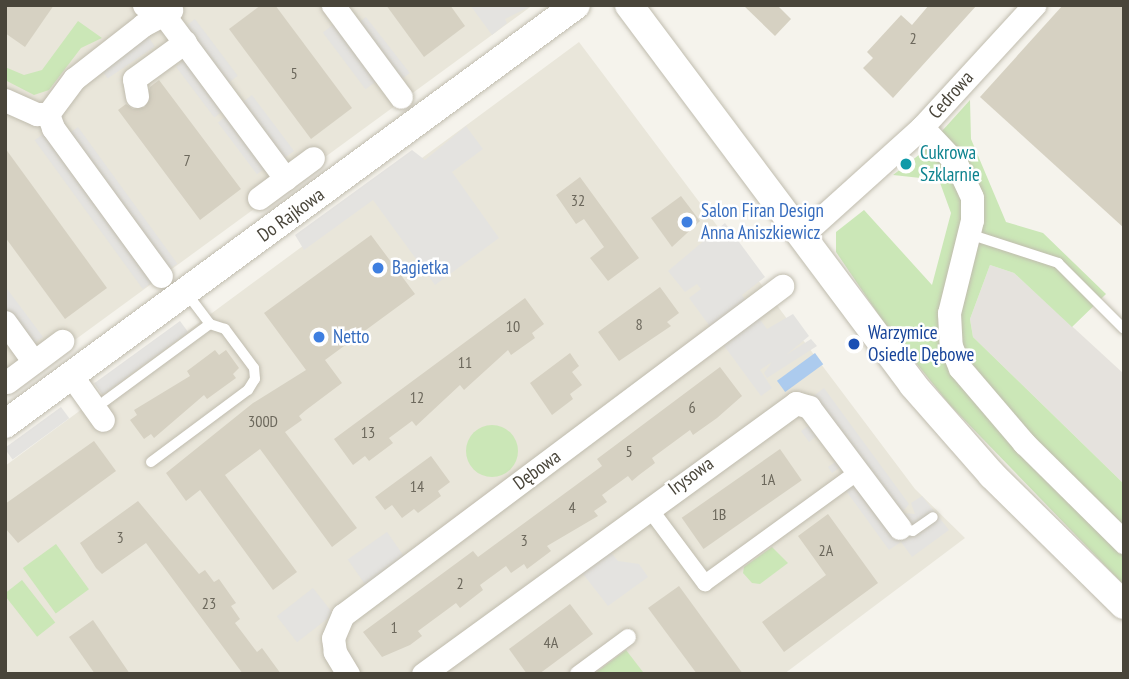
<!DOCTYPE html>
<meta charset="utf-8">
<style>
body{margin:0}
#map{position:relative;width:1129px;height:679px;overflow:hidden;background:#f5f3ec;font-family:"PT Sans Narrow",sans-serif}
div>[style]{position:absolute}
.residential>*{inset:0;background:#e9e6da}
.industrial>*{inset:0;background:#e5e2dd}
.green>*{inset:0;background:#cbe7b7;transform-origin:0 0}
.round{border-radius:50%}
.parking>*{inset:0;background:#e4e3e0;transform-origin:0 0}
.water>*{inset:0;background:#accbee;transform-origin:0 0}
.building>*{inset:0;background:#d6d1c2;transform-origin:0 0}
.roads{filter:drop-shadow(0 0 2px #c0bcae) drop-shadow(0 0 2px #c0bcae)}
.service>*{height:10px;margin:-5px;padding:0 5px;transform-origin:5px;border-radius:5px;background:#fff}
.pedestrian>*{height:16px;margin:-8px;padding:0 8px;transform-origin:8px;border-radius:8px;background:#fff}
.minor>*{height:23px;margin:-11.5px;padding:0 11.5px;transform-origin:11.5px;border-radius:11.5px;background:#fff}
.tertiary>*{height:28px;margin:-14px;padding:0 14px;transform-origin:14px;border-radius:14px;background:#fff}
.dots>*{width:19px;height:19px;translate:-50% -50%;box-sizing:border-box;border:4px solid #fff;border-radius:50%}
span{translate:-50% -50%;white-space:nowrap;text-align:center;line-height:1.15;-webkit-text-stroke:5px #fff;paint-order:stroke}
.number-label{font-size:16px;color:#6c685c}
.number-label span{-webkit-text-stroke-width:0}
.street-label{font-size:19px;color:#49453a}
.culture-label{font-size:19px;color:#0d838f}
.left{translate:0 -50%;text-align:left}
.shop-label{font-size:19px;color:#366cbe}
.transit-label{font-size:19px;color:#164399}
.frame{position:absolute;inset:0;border:7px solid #49453a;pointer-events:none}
</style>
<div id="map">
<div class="residential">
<div style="clip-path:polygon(5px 5px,533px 5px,5px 391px)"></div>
<div style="clip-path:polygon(579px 42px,915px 489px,965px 538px,784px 674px,5px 674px,5px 466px)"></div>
</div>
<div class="industrial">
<div style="clip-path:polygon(990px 265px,1014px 273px,1124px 374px,1124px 484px,973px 337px,970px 319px)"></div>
</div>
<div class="green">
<div style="clip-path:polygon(78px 21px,102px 38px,81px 48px,49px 90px,34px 95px,5px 80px,5px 67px,24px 75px,42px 70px)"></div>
<div style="clip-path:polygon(970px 100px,971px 139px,1006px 222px,1043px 233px,1106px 294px,1072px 327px,1014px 273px,990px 265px,970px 319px,973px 337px,1124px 484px,1124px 585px,949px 404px,885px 324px,836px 252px,836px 232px,864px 210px,932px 285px,951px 213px,939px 180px,893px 175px,924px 151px)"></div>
<div class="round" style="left:466px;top:425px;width:52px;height:52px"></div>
<div style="left:56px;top:544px;width:56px;height:41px;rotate:54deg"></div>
<div style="clip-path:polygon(772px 547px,788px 563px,760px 584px,752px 583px,743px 573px,744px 567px)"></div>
<div style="left:22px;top:580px;width:54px;height:23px;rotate:52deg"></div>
<div style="clip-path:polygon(626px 650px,643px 672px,594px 674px)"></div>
</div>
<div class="parking">
<div style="clip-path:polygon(470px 5px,528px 5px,529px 7px,505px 19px,507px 23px,492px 35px)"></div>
<div style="left:366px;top:17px;width:71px;height:14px;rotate:52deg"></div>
<div style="left:195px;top:19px;width:71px;height:14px;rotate:53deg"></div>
<div style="left:334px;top:24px;width:71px;height:14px;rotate:53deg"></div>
<div style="left:147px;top:35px;width:14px;height:57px;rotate:56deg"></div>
<div style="left:187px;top:58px;width:64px;height:14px;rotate:53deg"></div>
<div style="left:252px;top:95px;width:70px;height:14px;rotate:53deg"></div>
<div style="left:229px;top:114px;width:65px;height:14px;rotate:53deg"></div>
<div style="clip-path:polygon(466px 126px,483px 149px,452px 172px,499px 238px,435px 285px,373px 200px,304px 250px,295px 235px,412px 150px,425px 160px)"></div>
<div style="left:78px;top:127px;width:169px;height:14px;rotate:54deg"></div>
<div style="left:46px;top:132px;width:184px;height:14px;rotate:54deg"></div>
<div style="clip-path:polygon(725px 223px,765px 277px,742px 295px,767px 329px,793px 314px,809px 336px,786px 355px,811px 339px,817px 346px,767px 378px,764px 373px,772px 362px,760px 370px,772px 388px,761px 396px,689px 298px,701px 289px,697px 284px,685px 292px,668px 271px)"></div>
<div style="clip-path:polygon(5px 286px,43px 337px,32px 345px,5px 309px)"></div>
<div style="left:180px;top:321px;width:14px;height:106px;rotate:54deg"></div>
<div style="clip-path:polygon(824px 388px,909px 504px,902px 513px,915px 514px,911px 503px,922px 496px,949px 530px,912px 557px,901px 542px,889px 550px,844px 488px,855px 457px,832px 473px,828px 467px,851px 451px,831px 425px,809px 442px,801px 431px,824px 414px,812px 397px)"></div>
<div style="left:61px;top:407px;width:14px;height:70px;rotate:54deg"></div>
<div style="left:387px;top:532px;width:32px;height:48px;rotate:55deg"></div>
<div style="clip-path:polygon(608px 549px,618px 561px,639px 564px,648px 577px,608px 606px,580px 570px)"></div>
<div style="left:313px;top:588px;width:33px;height:46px;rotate:52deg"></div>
</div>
<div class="water">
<div style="left:815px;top:353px;width:14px;height:47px;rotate:54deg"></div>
</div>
<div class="building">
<div style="clip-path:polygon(5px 5px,54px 5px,25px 47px,5px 33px)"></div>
<div style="clip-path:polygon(261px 5px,275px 5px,352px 108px,311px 139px,229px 29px)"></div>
<div style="clip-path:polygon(386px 5px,450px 5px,465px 26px,424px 57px)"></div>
<div style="clip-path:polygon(743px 5px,777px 5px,791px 19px,775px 36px)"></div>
<div style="clip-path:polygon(929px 5px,977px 5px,893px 98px,863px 68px,873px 58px,867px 52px,901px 15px,912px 25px)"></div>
<div style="clip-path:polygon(1063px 5px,1124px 5px,1124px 228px,980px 97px)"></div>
<div style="clip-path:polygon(159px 80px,241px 189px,200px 220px,118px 110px,126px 104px,133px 109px,145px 107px,150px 87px)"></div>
<div style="clip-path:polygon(5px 148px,107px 288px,65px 319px,5px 237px)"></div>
<div style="clip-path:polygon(580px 177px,639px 258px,608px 281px,590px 258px,604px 247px,584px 219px,576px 224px,556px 195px)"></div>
<div style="clip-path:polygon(681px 196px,700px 221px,672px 247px,651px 218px)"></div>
<div style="clip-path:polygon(371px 235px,415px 294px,325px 360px,342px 383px,306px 410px,299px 416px,302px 420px,285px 432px,357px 528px,332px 547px,260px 449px,225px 475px,297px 572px,273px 590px,200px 490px,186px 501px,166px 473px,253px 403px,306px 370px,264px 313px)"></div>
<div style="clip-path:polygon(660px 287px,679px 313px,667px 322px,671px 326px,619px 361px,598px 332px)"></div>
<div style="clip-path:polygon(525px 298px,544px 324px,532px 333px,535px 338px,511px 355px,508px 350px,464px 390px,460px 385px,416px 426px,412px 421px,389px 438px,393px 443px,369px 461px,365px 456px,353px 465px,334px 439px)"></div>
<div style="clip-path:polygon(215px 350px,219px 355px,226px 350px,239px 368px,233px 374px,236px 378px,207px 399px,204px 395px,154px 438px,151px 434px,144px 439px,130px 420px,137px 415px,134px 410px,190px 376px,187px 371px)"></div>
<div style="clip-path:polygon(570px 353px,579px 366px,572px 372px,582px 385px,570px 394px,573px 399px,552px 415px,530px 383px)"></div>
<div style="clip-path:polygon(720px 367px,742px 396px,717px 418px,693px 435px,690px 430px,652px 458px,655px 463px,639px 475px,632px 481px,628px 476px,602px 495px,607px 502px,594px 511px,598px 516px,547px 546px,551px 551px,527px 569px,524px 564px,511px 573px,506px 566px,480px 585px,483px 590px,460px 608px,456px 603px,418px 631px,422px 636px,410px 645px,382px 657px,363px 632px,473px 551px,478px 557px,568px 491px,602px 466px,597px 459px)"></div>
<div style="clip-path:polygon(94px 441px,116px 471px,18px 543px,5px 528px,5px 504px)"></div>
<div style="left:780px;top:449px;width:38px;height:120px;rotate:55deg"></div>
<div style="clip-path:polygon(431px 456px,450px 482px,438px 491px,441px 496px,418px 513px,414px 509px,402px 518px,392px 505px,385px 510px,375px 497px)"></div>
<div style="clip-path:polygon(138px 501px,199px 574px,205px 570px,214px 582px,219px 579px,236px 603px,231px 606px,240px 619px,235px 623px,257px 652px,262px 648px,281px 674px,243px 674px,146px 543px,102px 574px,96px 568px,80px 543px)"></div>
<div style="clip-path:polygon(828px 514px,878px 583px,784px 652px,762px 622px,826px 575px,798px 536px)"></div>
<div style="clip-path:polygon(679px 586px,722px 645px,743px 674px,697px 674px,648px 608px)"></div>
<div style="clip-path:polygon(570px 604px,593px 634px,539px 674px,527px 674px,509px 649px)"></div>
<div style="clip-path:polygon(93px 620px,130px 674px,95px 674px,69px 637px)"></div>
</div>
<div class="roads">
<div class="service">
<div style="left:969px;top:234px;width:94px;rotate:18deg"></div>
<div style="left:1058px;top:263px;width:93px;rotate:45deg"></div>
<div style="left:105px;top:401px;width:130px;rotate:-36.3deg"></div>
<div style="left:151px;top:462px;width:121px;rotate:-36.6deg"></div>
<div style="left:248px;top:390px;width:13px;rotate:-58deg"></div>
<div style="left:255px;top:379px;width:11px;rotate:-95deg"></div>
<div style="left:254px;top:368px;width:49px;rotate:-126.6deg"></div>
<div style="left:225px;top:329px;width:16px;rotate:-162deg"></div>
<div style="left:210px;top:324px;width:38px;rotate:-127deg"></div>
<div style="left:900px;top:528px;width:13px;rotate:13deg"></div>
<div style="left:913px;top:531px;width:24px;rotate:-35deg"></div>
</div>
<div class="pedestrian">
<div style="left:649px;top:508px;width:94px;rotate:53.3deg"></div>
<div style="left:705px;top:583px;width:189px;rotate:-36deg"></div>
<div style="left:578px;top:674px;width:62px;rotate:-36.5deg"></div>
</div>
<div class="minor">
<div style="left:144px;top:5px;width:22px;rotate:27deg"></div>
<div style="left:164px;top:15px;width:204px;rotate:53.4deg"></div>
<div style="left:333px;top:5px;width:114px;rotate:53.5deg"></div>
<div style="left:137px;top:96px;width:17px;rotate:-100deg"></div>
<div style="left:134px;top:79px;width:63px;rotate:-36deg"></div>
<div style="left:5px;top:100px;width:35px;rotate:24deg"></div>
<div style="left:37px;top:114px;width:11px"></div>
<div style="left:48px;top:114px;width:44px;rotate:-53.4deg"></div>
<div style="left:74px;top:79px;width:88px;rotate:-38deg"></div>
<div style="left:143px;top:25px;width:32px;rotate:-28deg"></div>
<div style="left:48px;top:114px;width:15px;rotate:70deg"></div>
<div style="left:53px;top:128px;width:183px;rotate:53.9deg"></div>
<div style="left:922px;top:127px;width:50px;rotate:46.6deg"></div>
<div style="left:956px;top:163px;width:38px;rotate:65deg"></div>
<div style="left:972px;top:198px;width:22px;rotate:90deg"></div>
<div style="left:972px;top:220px;width:96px;rotate:103.9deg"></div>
<div style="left:949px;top:313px;width:33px;rotate:87deg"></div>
<div style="left:951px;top:346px;width:24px;rotate:68deg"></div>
<div style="left:960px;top:368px;width:99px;rotate:49.5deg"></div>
<div style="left:1024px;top:443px;width:141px;rotate:44.7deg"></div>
<div style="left:259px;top:198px;width:67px;rotate:-36.5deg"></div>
<div style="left:801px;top:236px;width:163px;rotate:-42deg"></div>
<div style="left:922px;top:127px;width:166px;rotate:-47.4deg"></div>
<div style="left:5px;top:322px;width:49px;rotate:54.1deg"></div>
<div style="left:71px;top:375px;width:55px;rotate:54.6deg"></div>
<div style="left:7px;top:382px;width:69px;rotate:-36.7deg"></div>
<div style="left:348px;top:674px;width:26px;rotate:-121deg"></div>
<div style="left:335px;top:652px;width:14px;rotate:-98deg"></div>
<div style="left:333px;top:638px;width:25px;rotate:-67deg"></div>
<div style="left:343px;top:615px;width:549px;rotate:-36.85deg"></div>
<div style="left:423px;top:674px;width:461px;rotate:-36deg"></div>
<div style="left:796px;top:403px;width:14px;rotate:17deg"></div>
<div style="left:809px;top:407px;width:151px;rotate:53.1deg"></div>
</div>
<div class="tertiary">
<div style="left:629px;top:5px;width:474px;rotate:53.2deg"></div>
<div style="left:913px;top:385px;width:120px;rotate:48.7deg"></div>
<div style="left:992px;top:475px;width:185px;rotate:44.6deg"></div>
<div style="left:5px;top:424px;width:708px;rotate:-36.27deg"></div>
</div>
</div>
<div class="dots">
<div style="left:906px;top:164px;background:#0f9aa8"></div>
<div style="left:687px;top:222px;background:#3f7fe0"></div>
<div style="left:378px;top:268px;background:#3f7fe0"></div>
<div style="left:319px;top:337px;background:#3f7fe0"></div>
<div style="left:854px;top:344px;background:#1a4fb4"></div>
</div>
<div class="number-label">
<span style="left:913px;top:38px">2</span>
<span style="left:294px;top:73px">5</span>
<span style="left:187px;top:160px">7</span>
<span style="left:578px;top:200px">32</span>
<span style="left:639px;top:324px">8</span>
<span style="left:513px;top:326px">10</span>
<span style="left:465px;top:362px">11</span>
<span style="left:417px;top:397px">12</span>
<span style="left:692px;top:407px">6</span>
<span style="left:263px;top:421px">300D</span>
<span style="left:368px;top:432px">13</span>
<span style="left:629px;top:451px">5</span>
<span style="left:768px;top:479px">1A</span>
<span style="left:417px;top:486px">14</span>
<span style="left:572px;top:507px">4</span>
<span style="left:719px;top:514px">1B</span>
<span style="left:120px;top:537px">3</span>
<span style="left:524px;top:540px">3</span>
<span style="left:826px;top:550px">2A</span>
<span style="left:460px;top:583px">2</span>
<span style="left:209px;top:603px">23</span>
<span style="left:394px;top:627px">1</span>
<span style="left:551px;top:642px">4A</span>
</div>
<div class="street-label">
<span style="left:951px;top:95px;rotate:-48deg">Cedrowa</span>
<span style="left:291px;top:215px;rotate:-36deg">Do Rajkowa</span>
<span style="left:537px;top:470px;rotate:-36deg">Dębowa</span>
<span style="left:691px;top:476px;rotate:-36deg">Irysowa</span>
</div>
<div class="culture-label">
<span class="left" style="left:920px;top:164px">Cukrowa<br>Szklarnie</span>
</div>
<div class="shop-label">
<span class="left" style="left:701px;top:222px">Salon Firan Design<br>Anna Aniszkiewicz</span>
<span class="left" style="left:392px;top:268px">Bagietka</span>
<span class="left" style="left:333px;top:337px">Netto</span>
</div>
<div class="transit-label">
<span class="left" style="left:868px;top:344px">Warzymice<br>Osiedle Dębowe</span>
</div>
<div class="frame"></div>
</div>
